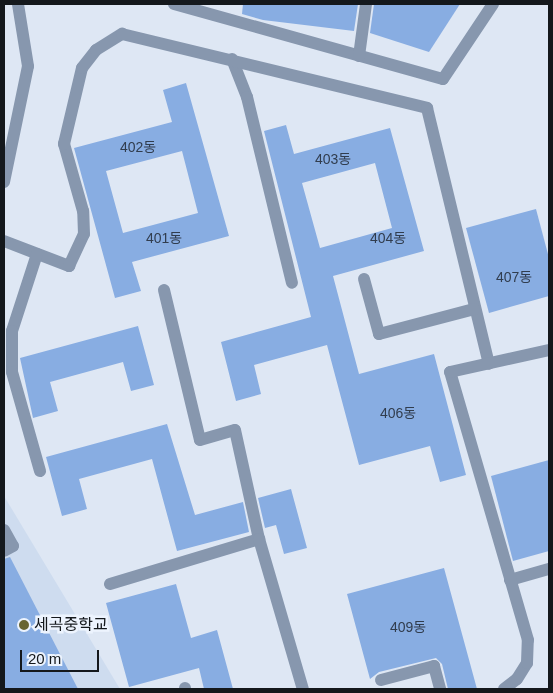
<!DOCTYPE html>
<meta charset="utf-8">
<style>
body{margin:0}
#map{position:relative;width:553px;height:693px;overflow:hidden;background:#dee7f4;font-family:Helvetica,"Noto Sans KR",sans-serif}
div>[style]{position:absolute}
.built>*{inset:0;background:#cedcef}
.building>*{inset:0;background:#88ade2}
.service>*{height:12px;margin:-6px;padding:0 6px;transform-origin:6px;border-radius:6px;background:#8797ae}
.minor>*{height:12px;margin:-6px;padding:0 6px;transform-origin:6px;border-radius:6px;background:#8797ae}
.dots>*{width:14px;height:14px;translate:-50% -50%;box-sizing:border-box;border:2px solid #edf4fe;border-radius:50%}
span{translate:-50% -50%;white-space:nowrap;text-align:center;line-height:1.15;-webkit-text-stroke:5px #edf4fe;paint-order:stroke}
.number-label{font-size:14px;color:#313d4e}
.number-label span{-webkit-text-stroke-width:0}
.poi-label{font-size:16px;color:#14181c}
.left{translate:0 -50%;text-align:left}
.frame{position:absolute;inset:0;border:5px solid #14181c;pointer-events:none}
.scale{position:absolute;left:20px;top:650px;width:79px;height:22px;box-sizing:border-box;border:2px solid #14181c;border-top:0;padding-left:6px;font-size:15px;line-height:18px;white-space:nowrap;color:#14181c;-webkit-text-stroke:4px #edf4fe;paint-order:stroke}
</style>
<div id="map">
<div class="built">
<div style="clip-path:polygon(4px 496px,120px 689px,4px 689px)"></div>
</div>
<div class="building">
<div style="clip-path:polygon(243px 4px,358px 4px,354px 31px,263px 20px,242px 14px)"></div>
<div style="clip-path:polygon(374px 4px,460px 4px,429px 52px,370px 33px)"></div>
<div style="clip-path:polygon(evenodd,186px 83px,229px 236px,132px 262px,141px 291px,115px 298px,74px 148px,172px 122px,163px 90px,186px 83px,182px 151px,198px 213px,123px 233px,106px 171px,182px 151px)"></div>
<div style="clip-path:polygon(evenodd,286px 125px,294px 154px,390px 128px,424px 251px,333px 276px,359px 374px,434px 354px,466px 475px,440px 482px,430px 446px,359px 465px,327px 345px,254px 365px,261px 394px,236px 401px,221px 342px,311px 317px,264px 131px,286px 125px,375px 163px,392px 228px,320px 248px,302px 183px,375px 163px)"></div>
<div style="clip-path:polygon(536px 209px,549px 258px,549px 296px,489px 313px,466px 228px)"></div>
<div style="clip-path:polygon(138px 326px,154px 385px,131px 391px,123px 362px,50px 382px,58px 411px,33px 418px,20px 358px)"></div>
<div style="clip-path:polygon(167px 424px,195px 515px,243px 502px,249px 532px,177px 551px,152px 459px,79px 479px,87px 509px,62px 516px,46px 457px)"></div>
<div style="clip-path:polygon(549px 460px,549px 551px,513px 561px,491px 476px)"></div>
<div style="clip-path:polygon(291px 489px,307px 548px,284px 554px,276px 525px,265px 528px,258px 498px)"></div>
<div style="clip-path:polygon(10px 557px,78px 689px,4px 689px,4px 559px)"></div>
<div style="clip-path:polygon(444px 568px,477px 689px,448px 689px,442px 664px,436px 658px,379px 672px,370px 679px,347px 594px)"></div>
<div style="clip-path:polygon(176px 584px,191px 638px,217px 630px,233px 689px,204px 689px,199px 668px,129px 687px,106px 603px)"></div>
</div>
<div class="service">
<div style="left:174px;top:4px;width:279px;rotate:15.6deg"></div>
<div style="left:443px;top:79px;width:90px;rotate:-56.3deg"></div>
<div style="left:359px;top:56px;width:52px;rotate:-82.3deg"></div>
<div style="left:232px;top:59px;width:41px;rotate:68.5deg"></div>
<div style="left:247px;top:97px;width:191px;rotate:76.4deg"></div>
<div style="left:4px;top:241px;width:70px;rotate:21deg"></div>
<div style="left:69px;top:266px;width:35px;rotate:-65deg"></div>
<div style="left:84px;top:234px;width:23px;rotate:-92deg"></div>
<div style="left:83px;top:211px;width:70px;rotate:-105.8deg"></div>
<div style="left:64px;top:144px;width:78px;rotate:-76.7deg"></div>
<div style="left:82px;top:68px;width:23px;rotate:-52deg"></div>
<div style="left:96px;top:50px;width:31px;rotate:-32deg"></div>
<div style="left:122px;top:34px;width:314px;rotate:13.6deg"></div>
<div style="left:427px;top:108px;width:263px;rotate:76.4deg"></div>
<div style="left:37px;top:254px;width:81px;rotate:108deg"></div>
<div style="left:12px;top:331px;width:41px;rotate:90deg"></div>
<div style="left:12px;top:372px;width:103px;rotate:74.2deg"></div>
<div style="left:364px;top:279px;width:57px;rotate:74.7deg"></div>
<div style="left:379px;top:334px;width:98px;rotate:-14.7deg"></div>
<div style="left:164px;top:290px;width:154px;rotate:76.5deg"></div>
<div style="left:200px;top:440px;width:36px;rotate:-16deg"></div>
<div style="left:235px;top:430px;width:112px;rotate:77.6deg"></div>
<div style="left:4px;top:530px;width:18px;rotate:61deg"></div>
<div style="left:13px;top:546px;width:10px;rotate:151deg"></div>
<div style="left:510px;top:580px;width:41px;rotate:-15.8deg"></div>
<div style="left:110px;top:584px;width:156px;rotate:-16.8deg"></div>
<div style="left:259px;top:539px;width:156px;rotate:73.7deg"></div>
<div style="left:381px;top:680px;width:55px;rotate:-14.8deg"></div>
<div style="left:434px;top:666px;width:24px;rotate:75deg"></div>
<div style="left:185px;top:688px;width:1px;rotate:90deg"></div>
<div style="left:504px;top:689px;width:16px;rotate:-38deg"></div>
<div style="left:517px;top:679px;width:19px;rotate:-58deg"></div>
<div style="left:527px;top:663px;width:23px;rotate:-88deg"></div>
<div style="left:528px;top:640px;width:279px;rotate:-106.2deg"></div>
<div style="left:450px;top:372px;width:101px;rotate:-12.5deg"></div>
</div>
<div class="minor">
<div style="left:4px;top:182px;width:118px;rotate:-78.3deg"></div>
<div style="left:28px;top:66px;width:63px;rotate:-99.2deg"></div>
</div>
<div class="dots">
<div style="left:24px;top:625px;background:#676532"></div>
</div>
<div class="number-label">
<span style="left:138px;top:147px">402동</span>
<span style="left:333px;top:159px">403동</span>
<span style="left:164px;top:238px">401동</span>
<span style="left:388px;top:238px">404동</span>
<span style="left:514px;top:277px">407동</span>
<span style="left:398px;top:413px">406동</span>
<span style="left:408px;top:627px">409동</span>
</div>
<div class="poi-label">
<span class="left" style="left:34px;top:625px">세곡중학교</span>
</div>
<div class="frame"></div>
<div class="scale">20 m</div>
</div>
